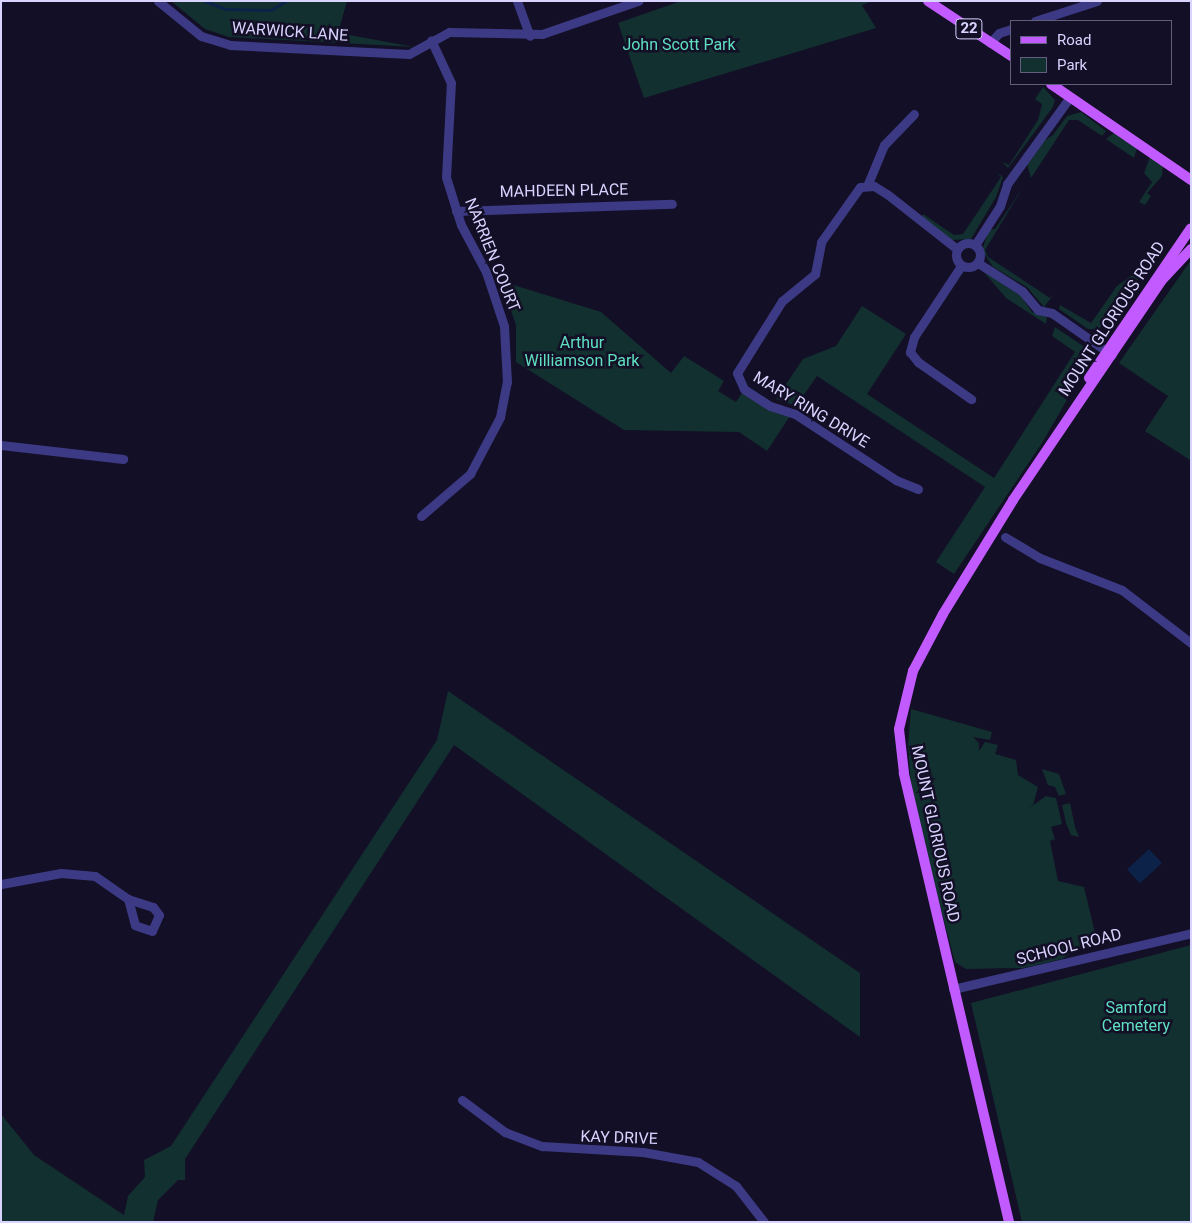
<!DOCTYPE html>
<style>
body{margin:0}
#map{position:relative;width:1192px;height:1223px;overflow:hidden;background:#130f26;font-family:Roboto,sans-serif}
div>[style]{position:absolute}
.green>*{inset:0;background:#12302f}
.water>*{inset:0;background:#0c2248;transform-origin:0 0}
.stream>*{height:2.5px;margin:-1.25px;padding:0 1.25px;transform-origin:1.25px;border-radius:1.25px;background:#0c2248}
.minor>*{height:9px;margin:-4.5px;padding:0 4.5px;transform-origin:4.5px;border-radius:4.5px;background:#3d3a85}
.minor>.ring{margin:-4.5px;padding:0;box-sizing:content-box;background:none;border:9px solid #3d3a85;border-radius:50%}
.major>*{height:10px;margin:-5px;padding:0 5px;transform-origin:5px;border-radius:5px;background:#c25bff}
span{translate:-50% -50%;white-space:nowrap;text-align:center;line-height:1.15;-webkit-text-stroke:5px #130f26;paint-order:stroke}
.shield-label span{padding:1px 4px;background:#130f26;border:1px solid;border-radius:4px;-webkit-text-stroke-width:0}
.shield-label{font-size:15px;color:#d9d4ff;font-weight:700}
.street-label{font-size:16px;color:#d9d4ff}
.park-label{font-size:16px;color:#5fe0c0}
.frame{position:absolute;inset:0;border:2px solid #d9d4ff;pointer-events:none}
.legend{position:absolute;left:1010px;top:20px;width:162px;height:65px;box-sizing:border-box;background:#130f26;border:1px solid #625e7d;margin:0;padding:6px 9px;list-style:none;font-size:15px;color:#d9d4ff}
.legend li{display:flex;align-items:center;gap:10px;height:25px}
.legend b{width:25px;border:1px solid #625e7d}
</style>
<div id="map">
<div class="green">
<div style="clip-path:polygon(171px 1px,347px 1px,338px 33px,415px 47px,229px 37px,205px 29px)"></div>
<div style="clip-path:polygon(681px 1px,873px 1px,862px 5px,876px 28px,644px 98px,618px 23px)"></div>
<div style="clip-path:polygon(1043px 87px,1055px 100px,1053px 107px,1008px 168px,1002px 162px,1009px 165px,1038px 120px,1042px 104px,1035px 99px)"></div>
<div style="clip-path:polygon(1081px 112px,1106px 131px,1102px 136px,1078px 120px,1069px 120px,1031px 178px,1027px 164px,1042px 142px,1053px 135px,1067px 116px)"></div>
<div style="clip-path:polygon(1114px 133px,1137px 148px,1134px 158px,1106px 139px)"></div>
<div style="clip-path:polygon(1150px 157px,1163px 166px,1162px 176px,1147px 193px,1151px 196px,1145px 205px,1139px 202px,1152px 182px,1144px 173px)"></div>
<div style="clip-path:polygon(996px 172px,1003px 177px,996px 197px,971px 239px,952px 240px,920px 219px,923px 214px,954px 235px,963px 234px,1001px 177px)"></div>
<div style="clip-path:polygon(1024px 186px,985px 250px,988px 257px,1050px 298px,1055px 293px,1044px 307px,1027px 287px,993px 267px,982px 250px,989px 230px,995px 229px)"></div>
<div style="clip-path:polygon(1191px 260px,1191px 459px,1190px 460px,1145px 431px,1168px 396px,1119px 363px)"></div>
<div style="clip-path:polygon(983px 271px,1020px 295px,1032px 312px,1047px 317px,1046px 324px,1006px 298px)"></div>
<div style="clip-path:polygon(1138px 271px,1140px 277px,1099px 329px,1088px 329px,1059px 309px,1060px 305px,1091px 323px,1117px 286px)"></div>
<div style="clip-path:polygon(501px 281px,601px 312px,671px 373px,684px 356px,724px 381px,718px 391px,736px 402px,742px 393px,776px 413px,790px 416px,767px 451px,739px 432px,624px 430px,516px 362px,516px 325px)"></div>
<div style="clip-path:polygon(862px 306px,906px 334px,867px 394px,994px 478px,1075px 352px,1052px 336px,1055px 327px,1086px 348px,1079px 364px,1064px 375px,1069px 378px,1059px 394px,1067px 400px,1042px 443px,954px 574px,936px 562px,985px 487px,817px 376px,796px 406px,776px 399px,803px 359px,836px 346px)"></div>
<div style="clip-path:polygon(448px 691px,860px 973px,860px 1037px,454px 745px,185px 1159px,185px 1180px,178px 1180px,158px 1200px,153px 1222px,1px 1222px,1px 1114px,34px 1155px,124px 1215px,128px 1196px,145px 1177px,144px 1160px,171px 1146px,437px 740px)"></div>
<div style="clip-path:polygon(911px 709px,992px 732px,990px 740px,973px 737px,979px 743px,979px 751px,985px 742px,998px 745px,995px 754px,1016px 760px,1018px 775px,1038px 787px,1033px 805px,1025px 811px,1046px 796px,1056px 798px,1062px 824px,1051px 827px,1055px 839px,1050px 841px,1058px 881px,1084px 887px,1096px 937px,1062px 959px,1024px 968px,966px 969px,955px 962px,912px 801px,908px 745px)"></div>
<div style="clip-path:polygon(1042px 769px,1059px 774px,1066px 794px,1059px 796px,1055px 787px,1048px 785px)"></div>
<div style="clip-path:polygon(1070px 803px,1075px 827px,1079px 837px,1071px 835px,1066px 823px,1062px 805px)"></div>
<div style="clip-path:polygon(1191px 945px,1191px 1222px,1022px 1222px,971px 1003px)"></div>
</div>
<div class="water">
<div style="left:1149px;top:849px;width:19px;height:30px;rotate:47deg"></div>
</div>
<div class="stream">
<div style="left:205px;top:1px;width:22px;rotate:21deg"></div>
<div style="left:226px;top:9px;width:45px;rotate:1.3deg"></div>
<div style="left:271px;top:10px;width:17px;rotate:-31deg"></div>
</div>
<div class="minor">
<div style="left:158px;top:1px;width:55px;rotate:39.1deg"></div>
<div style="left:201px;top:36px;width:30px;rotate:17deg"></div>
<div style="left:230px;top:45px;width:179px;rotate:2.9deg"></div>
<div style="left:409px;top:54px;width:46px;rotate:-28.8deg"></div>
<div style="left:449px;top:32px;width:93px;rotate:1.2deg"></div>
<div style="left:542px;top:34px;width:102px;rotate:-19deg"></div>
<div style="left:517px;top:1px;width:37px;rotate:70deg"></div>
<div style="left:1035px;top:21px;width:65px;rotate:-17.9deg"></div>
<div style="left:990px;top:43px;width:13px;rotate:-48deg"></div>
<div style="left:999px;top:33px;width:13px;rotate:-18deg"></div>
<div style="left:867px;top:186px;width:44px;rotate:-67.5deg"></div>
<div style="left:884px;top:145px;width:43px;rotate:-45.9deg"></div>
<div style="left:456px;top:211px;width:216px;rotate:-1.9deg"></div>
<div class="ring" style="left:956px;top:243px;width:15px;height:15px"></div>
<div style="left:975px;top:245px;width:46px;rotate:-57.3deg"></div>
<div style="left:1000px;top:206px;width:23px;rotate:-72deg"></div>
<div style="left:1007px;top:184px;width:107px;rotate:-54.1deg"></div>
<div style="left:978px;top:263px;width:52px;rotate:32.5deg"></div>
<div style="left:1022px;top:291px;width:25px;rotate:50deg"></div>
<div style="left:1038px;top:310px;width:14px;rotate:12deg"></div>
<div style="left:1052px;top:313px;width:73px;rotate:35deg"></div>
<div style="left:961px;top:266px;width:85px;rotate:123.5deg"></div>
<div style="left:914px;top:337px;width:16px;rotate:105deg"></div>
<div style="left:910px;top:352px;width:13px;rotate:51deg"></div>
<div style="left:918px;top:362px;width:65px;rotate:34.9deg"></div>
<div style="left:1px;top:445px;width:123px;rotate:6.5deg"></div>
<div style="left:918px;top:489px;width:24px;rotate:-158deg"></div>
<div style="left:896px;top:480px;width:121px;rotate:-146.8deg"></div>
<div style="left:795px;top:414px;width:26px;rotate:-162deg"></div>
<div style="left:770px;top:406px;width:31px;rotate:-147deg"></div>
<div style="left:744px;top:389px;width:17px;rotate:-114deg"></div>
<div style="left:737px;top:373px;width:85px;rotate:-58deg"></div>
<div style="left:782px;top:301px;width:43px;rotate:-39.3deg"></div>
<div style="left:815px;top:274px;width:33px;rotate:-79deg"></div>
<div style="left:821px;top:242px;width:67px;rotate:-54.7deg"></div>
<div style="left:860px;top:187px;width:14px;rotate:-4deg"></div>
<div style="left:874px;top:186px;width:15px;rotate:32deg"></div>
<div style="left:887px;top:194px;width:89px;rotate:38.2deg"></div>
<div style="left:421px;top:516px;width:65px;rotate:-40.6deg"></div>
<div style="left:470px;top:474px;width:64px;rotate:-62.2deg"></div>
<div style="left:500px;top:417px;width:36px;rotate:-79deg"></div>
<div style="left:507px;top:382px;width:56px;rotate:-93.1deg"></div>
<div style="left:504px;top:326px;width:57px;rotate:-108.4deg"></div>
<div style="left:486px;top:272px;width:53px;rotate:-118deg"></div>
<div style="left:461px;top:225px;width:50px;rotate:-107.4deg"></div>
<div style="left:446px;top:177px;width:94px;rotate:-87deg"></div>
<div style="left:451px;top:83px;width:47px;rotate:-114.9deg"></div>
<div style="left:1005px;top:537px;width:41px;rotate:31deg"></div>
<div style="left:1040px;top:558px;width:88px;rotate:21.3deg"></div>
<div style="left:1122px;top:590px;width:87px;rotate:37.5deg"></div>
<div style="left:1px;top:884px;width:61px;rotate:-10.4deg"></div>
<div style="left:61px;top:873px;width:34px;rotate:5deg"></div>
<div style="left:95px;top:876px;width:40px;rotate:34.9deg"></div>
<div style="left:128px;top:899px;width:26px;rotate:18deg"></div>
<div style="left:153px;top:907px;width:10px;rotate:53deg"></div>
<div style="left:159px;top:915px;width:17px;rotate:114deg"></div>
<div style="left:152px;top:931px;width:18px;rotate:-161deg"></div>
<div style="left:135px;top:925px;width:27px;rotate:-105deg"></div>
<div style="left:953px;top:989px;width:244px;rotate:-13.2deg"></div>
<div style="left:462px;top:1100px;width:54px;rotate:36.7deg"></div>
<div style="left:505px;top:1132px;width:40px;rotate:21deg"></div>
<div style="left:542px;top:1146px;width:101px;rotate:3.4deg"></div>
<div style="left:643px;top:1152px;width:56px;rotate:10.3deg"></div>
<div style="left:698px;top:1162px;width:45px;rotate:32.3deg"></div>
<div style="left:736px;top:1186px;width:46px;rotate:52.1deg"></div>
</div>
<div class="major">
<div style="left:928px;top:1px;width:100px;rotate:33.5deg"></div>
<div style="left:1051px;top:84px;width:170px;rotate:34.4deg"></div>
<div style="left:1089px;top:378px;width:181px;rotate:-55.8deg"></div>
<div style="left:1009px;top:1222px;width:461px;rotate:-103.2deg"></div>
<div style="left:904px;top:773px;width:44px;rotate:-96.5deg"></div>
<div style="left:899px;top:729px;width:60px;rotate:-76.4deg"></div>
<div style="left:913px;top:671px;width:64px;rotate:-62.2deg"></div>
<div style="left:943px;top:614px;width:134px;rotate:-58.4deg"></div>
<div style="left:1013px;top:500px;width:264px;rotate:-55.9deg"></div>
<div style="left:1161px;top:281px;width:44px;rotate:-46.8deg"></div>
</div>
<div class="shield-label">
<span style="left:969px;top:29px">22</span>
</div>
<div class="street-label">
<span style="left:290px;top:32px;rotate:4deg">WARWICK LANE</span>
<span style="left:564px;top:191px;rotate:-1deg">MAHDEEN PLACE</span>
<span style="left:492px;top:255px;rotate:68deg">NARRIEN COURT</span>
<span style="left:1112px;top:319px;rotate:-57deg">MOUNT GLORIOUS ROAD</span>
<span style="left:811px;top:410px;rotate:31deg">MARY RING DRIVE</span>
<span style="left:935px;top:834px;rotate:78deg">MOUNT GLORIOUS ROAD</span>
<span style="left:1069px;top:947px;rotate:-14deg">SCHOOL ROAD</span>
<span style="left:619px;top:1138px;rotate:2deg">KAY DRIVE</span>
</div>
<div class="park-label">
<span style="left:679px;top:45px">John Scott Park</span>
<span style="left:582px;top:352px">Arthur<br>Williamson Park</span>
<span style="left:1136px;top:1017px">Samford<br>Cemetery</span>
</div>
<div class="frame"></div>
<ul class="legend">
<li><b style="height:6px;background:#c25bff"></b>Road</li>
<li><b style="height:14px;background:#12302f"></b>Park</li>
</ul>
</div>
